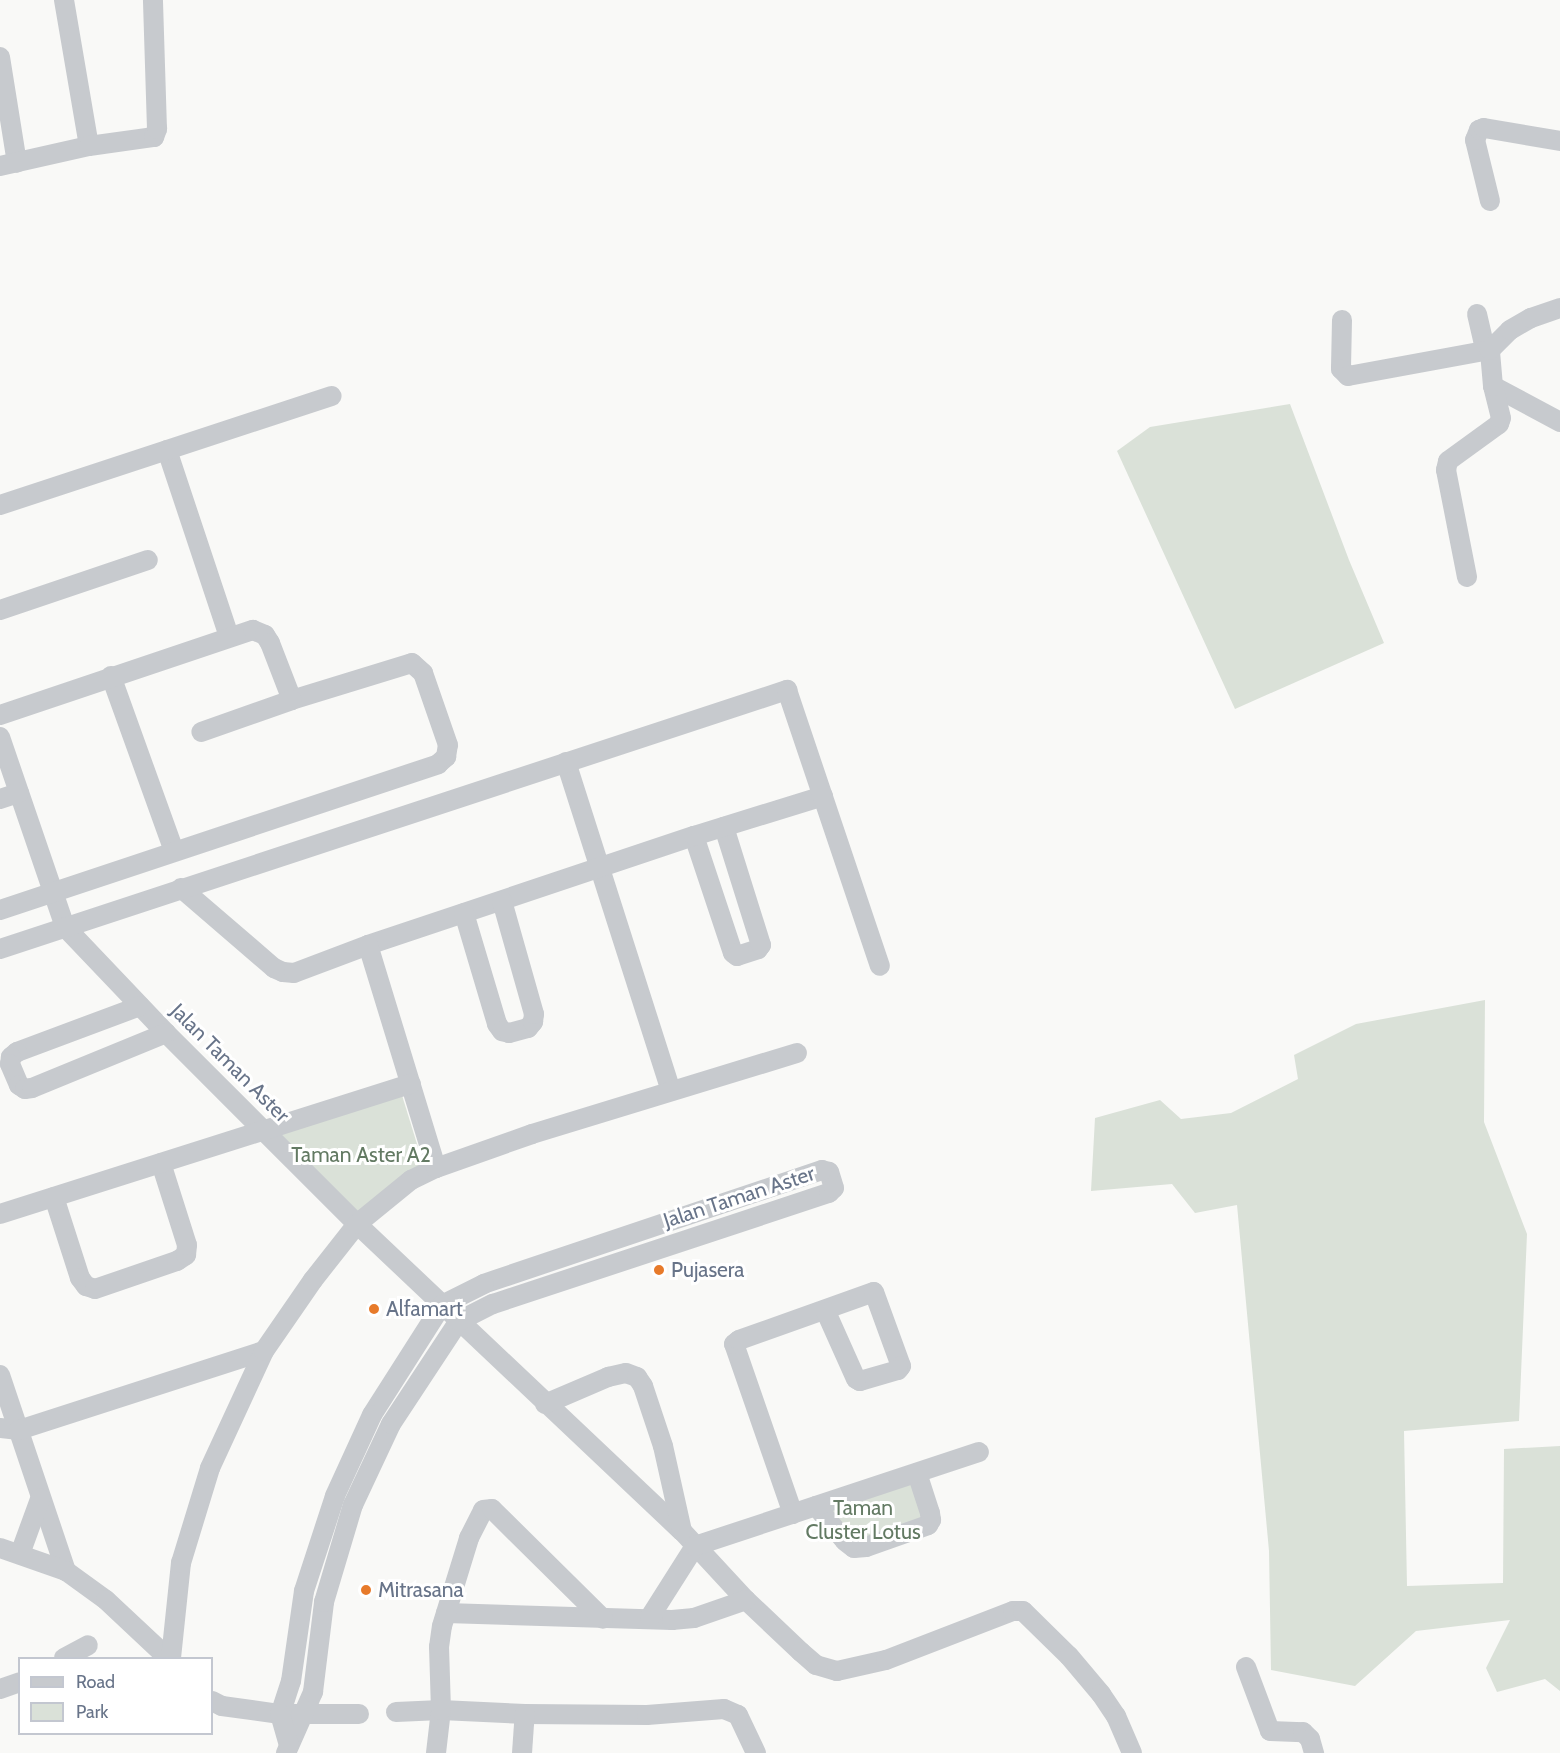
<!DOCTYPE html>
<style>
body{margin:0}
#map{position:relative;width:1560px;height:1753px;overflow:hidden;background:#f9f9f7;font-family:Cabin,sans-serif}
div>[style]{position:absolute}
.green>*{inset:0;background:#dae1d8}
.minor>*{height:20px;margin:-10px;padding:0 10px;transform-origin:10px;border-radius:10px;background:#c7cace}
.dots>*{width:16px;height:16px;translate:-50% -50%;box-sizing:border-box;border:3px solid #fff;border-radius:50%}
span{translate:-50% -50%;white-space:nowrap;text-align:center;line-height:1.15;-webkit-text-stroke:6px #fff;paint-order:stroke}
.street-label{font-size:21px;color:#687489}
.park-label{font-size:21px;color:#637a63}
.poi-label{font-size:21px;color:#687489}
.left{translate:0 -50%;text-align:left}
.legend{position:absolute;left:18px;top:1657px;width:195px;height:78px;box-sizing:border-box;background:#fff;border:2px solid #c3c7d0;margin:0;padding:8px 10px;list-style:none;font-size:18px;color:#687489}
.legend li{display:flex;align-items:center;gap:12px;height:30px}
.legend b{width:30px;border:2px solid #c3c7d0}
</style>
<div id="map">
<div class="green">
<div style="clip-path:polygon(1290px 404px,1349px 560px,1384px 643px,1235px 709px,1117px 451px,1150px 427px)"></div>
<div style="clip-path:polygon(1485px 1000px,1484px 1122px,1527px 1234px,1519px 1421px,1404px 1431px,1407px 1586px,1503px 1583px,1504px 1449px,1560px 1446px,1560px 1691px,1545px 1679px,1497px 1692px,1486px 1668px,1510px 1620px,1416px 1631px,1355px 1686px,1271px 1670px,1269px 1551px,1237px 1205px,1195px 1213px,1172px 1184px,1091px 1191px,1095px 1118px,1160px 1100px,1181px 1119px,1231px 1113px,1298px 1079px,1294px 1055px,1356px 1024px)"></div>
<div style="clip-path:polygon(401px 1092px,425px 1170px,358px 1219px,267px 1133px)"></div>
<div style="clip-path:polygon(914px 1478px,927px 1521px,856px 1545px,821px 1508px)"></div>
</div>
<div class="minor">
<div style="left:64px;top:0;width:148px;rotate:80.3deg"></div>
<div style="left:0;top:57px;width:107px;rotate:80.9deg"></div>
<div style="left:0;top:166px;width:91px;rotate:-12.7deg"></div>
<div style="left:89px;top:146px;width:66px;rotate:-7.9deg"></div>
<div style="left:154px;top:137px;width:9px;rotate:-69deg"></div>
<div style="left:157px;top:129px;width:129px;rotate:-91.8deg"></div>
<div style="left:1490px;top:201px;width:63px;rotate:-103.8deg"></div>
<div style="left:1475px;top:140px;width:11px;rotate:-68deg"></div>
<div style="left:1479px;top:130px;width:5px;rotate:-22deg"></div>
<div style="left:1484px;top:128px;width:77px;rotate:9.7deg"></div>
<div style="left:1477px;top:314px;width:37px;rotate:77deg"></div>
<div style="left:1342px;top:320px;width:49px;rotate:91.2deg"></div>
<div style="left:1341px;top:369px;width:10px;rotate:45deg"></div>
<div style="left:1348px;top:376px;width:144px;rotate:-10.4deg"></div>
<div style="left:1493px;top:386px;width:76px;rotate:28.2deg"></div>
<div style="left:167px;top:450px;width:196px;rotate:71.6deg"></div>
<div style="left:0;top:505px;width:349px;rotate:-18.2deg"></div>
<div style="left:1467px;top:577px;width:109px;rotate:-101.1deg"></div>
<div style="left:1446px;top:470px;width:9px;rotate:-77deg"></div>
<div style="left:1448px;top:461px;width:63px;rotate:-36deg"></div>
<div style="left:1499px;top:424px;width:6px;rotate:-72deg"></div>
<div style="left:1501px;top:418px;width:33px;rotate:-104deg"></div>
<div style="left:1493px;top:386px;width:36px;rotate:-95deg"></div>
<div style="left:1490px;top:350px;width:28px;rotate:-45deg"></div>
<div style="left:1510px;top:330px;width:24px;rotate:-30deg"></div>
<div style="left:1531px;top:318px;width:31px;rotate:-19deg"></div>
<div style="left:0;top:610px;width:156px;rotate:-18.7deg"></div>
<div style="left:111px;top:676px;width:186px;rotate:70.2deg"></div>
<div style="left:0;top:715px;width:267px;rotate:-18.6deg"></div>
<div style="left:253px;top:630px;width:13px;rotate:23deg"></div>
<div style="left:265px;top:635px;width:9px;rotate:58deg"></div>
<div style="left:270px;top:643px;width:61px;rotate:68.9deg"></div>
<div style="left:0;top:737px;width:201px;rotate:71.1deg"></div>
<div style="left:65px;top:927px;width:146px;rotate:46.4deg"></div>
<div style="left:166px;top:1033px;width:270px;rotate:45deg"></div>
<div style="left:357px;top:1224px;width:447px;rotate:43.4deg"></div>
<div style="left:682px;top:1531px;width:94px;rotate:47.2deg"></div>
<div style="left:746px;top:1600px;width:76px;rotate:43.4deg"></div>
<div style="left:801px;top:1652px;width:20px;rotate:41deg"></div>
<div style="left:816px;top:1665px;width:22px;rotate:16deg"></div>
<div style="left:837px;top:1671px;width:50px;rotate:-12.7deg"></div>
<div style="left:886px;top:1660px;width:136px;rotate:-21.1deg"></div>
<div style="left:1013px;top:1611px;width:10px"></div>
<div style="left:1023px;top:1611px;width:64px;rotate:44.4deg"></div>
<div style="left:1069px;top:1656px;width:50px;rotate:49.9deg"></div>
<div style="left:1101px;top:1694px;width:27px;rotate:56deg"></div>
<div style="left:1116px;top:1716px;width:40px;rotate:66.6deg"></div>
<div style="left:566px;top:762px;width:345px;rotate:72.3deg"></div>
<div style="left:0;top:799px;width:20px;rotate:-18deg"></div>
<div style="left:694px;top:836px;width:123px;rotate:71.6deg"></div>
<div style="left:733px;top:953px;width:5px;rotate:37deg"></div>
<div style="left:737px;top:956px;width:22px;rotate:-18deg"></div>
<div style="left:758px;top:949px;width:5px;rotate:-53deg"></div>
<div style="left:761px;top:945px;width:124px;rotate:-107.4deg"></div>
<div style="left:181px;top:888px;width:123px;rotate:40.7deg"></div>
<div style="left:274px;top:968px;width:10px;rotate:24deg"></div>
<div style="left:283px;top:972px;width:11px;rotate:5deg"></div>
<div style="left:294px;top:973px;width:79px;rotate:-20.7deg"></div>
<div style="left:368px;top:945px;width:344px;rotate:-18.5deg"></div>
<div style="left:694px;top:836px;width:135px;rotate:-17.2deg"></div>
<div style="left:0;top:910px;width:462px;rotate:-18.4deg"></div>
<div style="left:438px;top:764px;width:11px;rotate:-41deg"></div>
<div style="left:446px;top:757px;width:12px;rotate:-81deg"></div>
<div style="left:448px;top:745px;width:76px;rotate:-109.1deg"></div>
<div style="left:423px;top:673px;width:15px;rotate:-138deg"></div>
<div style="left:412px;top:663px;width:126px;rotate:162.9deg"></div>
<div style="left:292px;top:700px;width:96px;rotate:160.6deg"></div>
<div style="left:464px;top:913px;width:116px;rotate:73.4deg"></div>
<div style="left:497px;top:1024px;width:9px;rotate:54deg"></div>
<div style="left:502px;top:1031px;width:7px;rotate:16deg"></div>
<div style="left:509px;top:1033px;width:20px;rotate:-15deg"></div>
<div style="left:528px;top:1028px;width:8px;rotate:-50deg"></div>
<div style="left:533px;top:1022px;width:8px;rotate:-83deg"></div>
<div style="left:534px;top:1014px;width:117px;rotate:-105.8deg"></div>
<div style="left:368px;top:945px;width:233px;rotate:73deg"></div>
<div style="left:0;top:949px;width:829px;rotate:-18.22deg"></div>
<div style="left:787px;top:690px;width:291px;rotate:71.4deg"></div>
<div style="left:140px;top:1006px;width:131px;rotate:159.5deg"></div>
<div style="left:17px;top:1052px;width:8px;rotate:140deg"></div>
<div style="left:11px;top:1057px;width:7px;rotate:98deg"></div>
<div style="left:10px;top:1064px;width:23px;rotate:67deg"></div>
<div style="left:19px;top:1085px;width:7px;rotate:34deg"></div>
<div style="left:25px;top:1089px;width:7px;rotate:-8deg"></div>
<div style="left:32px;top:1088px;width:145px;rotate:-22.3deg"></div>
<div style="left:54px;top:1197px;width:85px;rotate:72.2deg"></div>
<div style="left:80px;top:1278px;width:10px;rotate:53deg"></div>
<div style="left:86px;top:1286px;width:9px;rotate:18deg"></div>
<div style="left:95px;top:1289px;width:87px;rotate:-18.9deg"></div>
<div style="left:177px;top:1261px;width:11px;rotate:-34deg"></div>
<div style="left:186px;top:1255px;width:10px;rotate:-84deg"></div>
<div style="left:187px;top:1245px;width:86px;rotate:-107.6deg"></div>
<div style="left:0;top:1214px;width:431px;rotate:-17.6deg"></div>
<div style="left:0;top:1375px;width:207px;rotate:71.4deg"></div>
<div style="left:545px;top:1404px;width:69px;rotate:-23.2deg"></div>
<div style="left:608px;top:1377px;width:18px;rotate:-13deg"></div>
<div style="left:626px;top:1373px;width:12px;rotate:20deg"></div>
<div style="left:637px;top:1377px;width:11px;rotate:56deg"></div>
<div style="left:643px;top:1386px;width:63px;rotate:71.6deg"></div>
<div style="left:663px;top:1446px;width:87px;rotate:77.4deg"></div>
<div style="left:0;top:1428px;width:19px;rotate:6deg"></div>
<div style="left:19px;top:1430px;width:257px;rotate:-17.9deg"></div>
<div style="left:816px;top:1506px;width:45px;rotate:50.4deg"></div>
<div style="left:845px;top:1541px;width:11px;rotate:38deg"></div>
<div style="left:854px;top:1548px;width:12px;rotate:-5deg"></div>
<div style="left:866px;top:1547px;width:66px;rotate:-19.5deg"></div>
<div style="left:928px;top:1525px;width:6px;rotate:-59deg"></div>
<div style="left:931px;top:1520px;width:7px;rotate:-98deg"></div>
<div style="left:930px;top:1513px;width:42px;rotate:-108deg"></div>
<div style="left:793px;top:1514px;width:180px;rotate:-109.1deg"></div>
<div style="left:734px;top:1344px;width:6px;rotate:-39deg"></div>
<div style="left:739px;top:1340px;width:143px;rotate:-19.6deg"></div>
<div style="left:874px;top:1292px;width:79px;rotate:70deg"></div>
<div style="left:901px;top:1366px;width:5px;rotate:127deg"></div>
<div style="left:898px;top:1370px;width:40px;rotate:164deg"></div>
<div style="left:860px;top:1381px;width:4px;rotate:-153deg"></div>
<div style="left:856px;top:1379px;width:73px;rotate:-114.1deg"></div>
<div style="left:0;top:1548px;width:70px;rotate:19.2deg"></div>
<div style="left:66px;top:1571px;width:49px;rotate:35.9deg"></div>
<div style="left:106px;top:1600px;width:85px;rotate:43.1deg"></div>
<div style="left:20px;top:1554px;width:59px;rotate:-70deg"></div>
<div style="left:446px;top:1613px;width:226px;rotate:1.8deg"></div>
<div style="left:672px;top:1620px;width:22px;rotate:-5deg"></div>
<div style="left:694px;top:1618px;width:55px;rotate:-19.1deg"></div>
<div style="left:650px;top:1617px;width:84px;rotate:-57.6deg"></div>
<div style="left:695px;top:1546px;width:299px;rotate:-18.3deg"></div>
<div style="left:64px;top:1658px;width:27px;rotate:-28deg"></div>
<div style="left:171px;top:1658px;width:96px;rotate:-84deg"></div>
<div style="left:181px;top:1563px;width:99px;rotate:-73deg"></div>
<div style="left:210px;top:1468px;width:129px;rotate:-65.2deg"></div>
<div style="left:264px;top:1351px;width:86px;rotate:-55.4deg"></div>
<div style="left:313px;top:1280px;width:71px;rotate:-51.8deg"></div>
<div style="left:357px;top:1224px;width:70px;rotate:-39.2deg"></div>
<div style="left:411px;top:1180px;width:28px;rotate:-26deg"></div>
<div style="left:436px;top:1168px;width:102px;rotate:-19.5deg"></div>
<div style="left:532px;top:1134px;width:277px;rotate:-17deg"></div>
<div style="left:1246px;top:1667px;width:68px;rotate:69.4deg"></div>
<div style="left:1270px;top:1731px;width:33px;rotate:2deg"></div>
<div style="left:1303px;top:1732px;width:10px;rotate:45deg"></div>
<div style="left:1310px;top:1739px;width:15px;rotate:74deg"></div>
<div style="left:0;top:1689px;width:21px;rotate:-19deg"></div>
<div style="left:212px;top:1701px;width:11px;rotate:27deg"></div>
<div style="left:222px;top:1706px;width:59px;rotate:7.9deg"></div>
<div style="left:280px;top:1714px;width:79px"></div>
<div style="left:396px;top:1712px;width:45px;rotate:-2.5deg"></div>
<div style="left:441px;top:1710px;width:84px;rotate:2.7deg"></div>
<div style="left:525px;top:1714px;width:122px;rotate:0.5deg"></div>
<div style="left:647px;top:1715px;width:77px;rotate:-4.5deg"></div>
<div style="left:724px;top:1709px;width:15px;rotate:23deg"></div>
<div style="left:738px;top:1715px;width:42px;rotate:64.7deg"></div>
<div style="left:286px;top:1753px;width:67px;rotate:-66.1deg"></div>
<div style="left:313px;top:1692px;width:91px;rotate:-83deg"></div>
<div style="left:324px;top:1602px;width:101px;rotate:-73.4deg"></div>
<div style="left:353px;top:1505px;width:89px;rotate:-64.9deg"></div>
<div style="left:391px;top:1424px;width:123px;rotate:-56.6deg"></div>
<div style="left:459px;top:1321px;width:38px;rotate:-27deg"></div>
<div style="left:493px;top:1304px;width:354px;rotate:-18.3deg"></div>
<div style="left:829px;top:1193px;width:7px;rotate:-45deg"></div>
<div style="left:834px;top:1188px;width:17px;rotate:-107deg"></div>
<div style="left:829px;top:1172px;width:7px;rotate:-164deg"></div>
<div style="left:822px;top:1170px;width:357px;rotate:161.4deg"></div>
<div style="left:484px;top:1284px;width:47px;rotate:153.4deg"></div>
<div style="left:442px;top:1305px;width:130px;rotate:122.5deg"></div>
<div style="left:372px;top:1415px;width:89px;rotate:114.6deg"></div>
<div style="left:335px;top:1496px;width:100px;rotate:108.1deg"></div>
<div style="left:304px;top:1591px;width:91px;rotate:98.2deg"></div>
<div style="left:291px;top:1681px;width:35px;rotate:108deg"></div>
<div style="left:280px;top:1714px;width:32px;rotate:74deg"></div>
<div style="left:436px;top:1753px;width:43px;rotate:-83.4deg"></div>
<div style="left:441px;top:1710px;width:63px;rotate:-91.8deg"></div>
<div style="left:439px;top:1647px;width:21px;rotate:-82deg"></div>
<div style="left:442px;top:1626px;width:92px;rotate:-72.9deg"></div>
<div style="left:469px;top:1538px;width:31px;rotate:-63deg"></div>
<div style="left:483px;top:1510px;width:9px;rotate:-6deg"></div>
<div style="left:492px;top:1509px;width:156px;rotate:44.7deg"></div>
<div style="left:522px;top:1753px;width:39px;rotate:-86deg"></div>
</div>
<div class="dots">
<div style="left:659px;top:1270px;background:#e77a2a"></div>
<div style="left:374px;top:1309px;background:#e77a2a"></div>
<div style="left:366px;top:1590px;background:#e77a2a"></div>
</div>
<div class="street-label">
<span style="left:230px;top:1063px;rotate:45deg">Jalan Taman Aster</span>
<span style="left:739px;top:1197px;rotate:-18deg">Jalan Taman Aster</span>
</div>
<div class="park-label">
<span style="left:361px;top:1155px">Taman Aster A2</span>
<span style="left:863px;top:1520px">Taman<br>Cluster Lotus</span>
</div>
<div class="poi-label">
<span class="left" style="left:671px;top:1270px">Pujasera</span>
<span class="left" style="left:386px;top:1309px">Alfamart</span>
<span class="left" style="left:378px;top:1590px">Mitrasana</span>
</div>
<ul class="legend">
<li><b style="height:8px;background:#c7cace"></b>Road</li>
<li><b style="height:16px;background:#dae1d8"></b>Park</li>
</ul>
</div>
